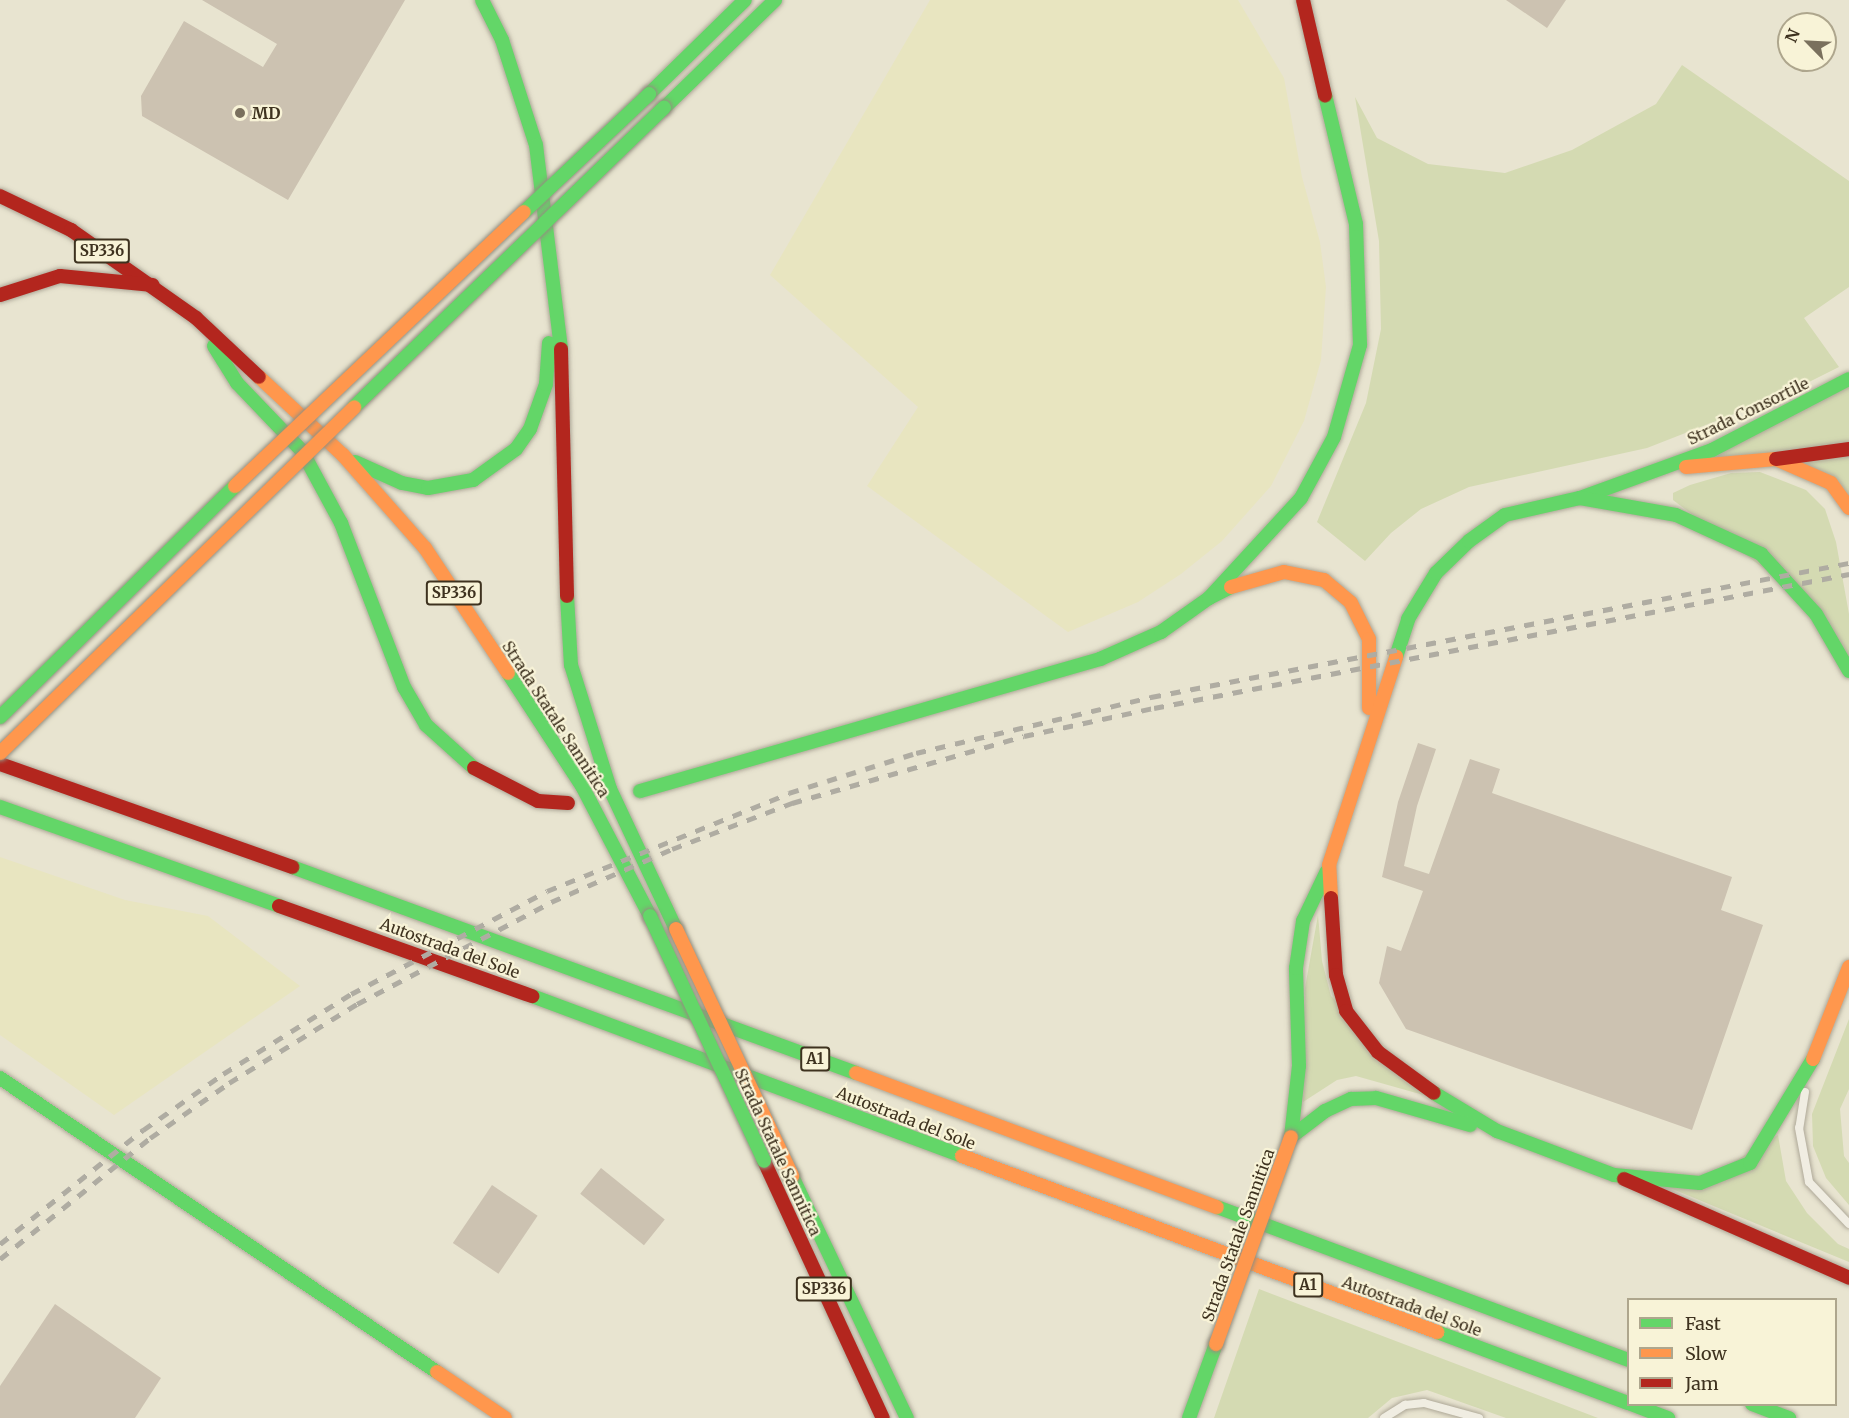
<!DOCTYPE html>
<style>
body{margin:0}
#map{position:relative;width:1849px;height:1418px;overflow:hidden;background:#e8e4d0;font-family:Merriweather,serif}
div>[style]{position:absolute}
.farmland>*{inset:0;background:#e8e5c0}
.green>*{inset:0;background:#d4dab2}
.building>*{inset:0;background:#ccc2b1;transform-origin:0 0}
.roads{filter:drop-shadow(0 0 2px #aea898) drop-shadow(0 0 2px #aea898)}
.lane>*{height:8px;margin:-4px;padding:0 4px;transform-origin:4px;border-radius:4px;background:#f0ede2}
.fast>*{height:14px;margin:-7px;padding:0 7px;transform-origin:7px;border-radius:7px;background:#63d668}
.slow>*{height:14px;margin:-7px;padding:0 7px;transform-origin:7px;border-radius:7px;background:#ff974d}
.jam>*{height:14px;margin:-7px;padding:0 7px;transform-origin:7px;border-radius:7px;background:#b3261e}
.rail>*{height:4.5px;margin-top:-2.25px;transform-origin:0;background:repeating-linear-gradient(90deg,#afaca2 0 10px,transparent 0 20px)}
.bridges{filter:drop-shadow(0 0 2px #938e7f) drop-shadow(0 0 2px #938e7f)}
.fast-bridge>*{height:14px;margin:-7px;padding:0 7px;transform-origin:7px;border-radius:7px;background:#63d668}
.slow-bridge>*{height:14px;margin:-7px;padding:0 7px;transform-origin:7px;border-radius:7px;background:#ff974d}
.dots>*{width:16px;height:16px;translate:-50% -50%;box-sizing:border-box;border:3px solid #f8f3d7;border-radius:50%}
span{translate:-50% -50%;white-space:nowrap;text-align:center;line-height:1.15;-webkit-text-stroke:4.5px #f8f3d7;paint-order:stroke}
.shield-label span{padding:2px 4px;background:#f8f3d7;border:2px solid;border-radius:4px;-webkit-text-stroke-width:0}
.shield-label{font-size:15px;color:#3e321f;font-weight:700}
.poi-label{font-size:16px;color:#3e321f;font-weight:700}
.left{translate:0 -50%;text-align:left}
.street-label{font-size:16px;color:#3e321f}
.legend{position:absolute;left:1627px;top:1298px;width:210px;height:108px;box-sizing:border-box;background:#f8f3d7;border:2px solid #aea68d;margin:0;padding:8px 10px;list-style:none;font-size:18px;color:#3e321f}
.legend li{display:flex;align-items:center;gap:12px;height:30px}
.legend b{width:30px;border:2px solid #aea68d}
.north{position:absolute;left:1777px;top:12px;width:60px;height:60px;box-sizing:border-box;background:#f8f3d7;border:2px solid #aea68d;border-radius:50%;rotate:294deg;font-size:16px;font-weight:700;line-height:24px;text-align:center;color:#3e321f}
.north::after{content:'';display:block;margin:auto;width:21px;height:27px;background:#7a705d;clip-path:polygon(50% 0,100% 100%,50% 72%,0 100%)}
</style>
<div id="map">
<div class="farmland">
<div style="clip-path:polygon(930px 0,1238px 0,1284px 78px,1302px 177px,1320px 242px,1326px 287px,1321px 360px,1304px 421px,1271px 486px,1222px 541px,1181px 574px,1138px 602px,1068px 632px,867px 486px,918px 407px,770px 275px)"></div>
<div style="clip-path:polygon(0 857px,125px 900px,208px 916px,300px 986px,114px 1115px,0 1035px)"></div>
</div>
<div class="green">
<div style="clip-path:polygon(1682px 65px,1849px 181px,1849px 287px,1804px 318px,1839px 367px,1785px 394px,1647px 448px,1469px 487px,1421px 509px,1391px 533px,1365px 561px,1317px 522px,1366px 403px,1381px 329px,1379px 241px,1355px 97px,1377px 138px,1428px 164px,1505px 173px,1572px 150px,1656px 104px)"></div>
<div style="clip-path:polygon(1849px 386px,1849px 496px,1836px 478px,1711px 456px)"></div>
<div style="clip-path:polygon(1760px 472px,1806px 490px,1825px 509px,1836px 542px,1849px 614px,1849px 657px,1824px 614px,1673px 500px,1673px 493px,1690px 485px,1731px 473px)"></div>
<div style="clip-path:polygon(1318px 915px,1322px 961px,1331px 996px,1434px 1098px,1356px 1076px,1337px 1080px,1303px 1102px,1305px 988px)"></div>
<div style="clip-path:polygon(1849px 1019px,1849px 1089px,1840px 1109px,1844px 1156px,1849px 1163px,1849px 1205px,1826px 1178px,1813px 1146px,1812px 1114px)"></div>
<div style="clip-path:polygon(1778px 1135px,1786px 1181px,1807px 1213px,1838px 1244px,1849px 1249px,1849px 1262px,1658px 1183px,1694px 1186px)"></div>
<div style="clip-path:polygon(1259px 1289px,1598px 1418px,1506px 1418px,1427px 1390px,1392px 1398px,1368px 1418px,1214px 1418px)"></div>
</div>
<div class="building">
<div style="clip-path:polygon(202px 0,405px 0,288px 200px,142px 116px,141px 96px,184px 21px,263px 67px,277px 44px)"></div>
<div style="clip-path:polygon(1506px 0,1566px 0,1547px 28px)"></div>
<div style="clip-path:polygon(1418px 743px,1436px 749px,1417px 806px,1404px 866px,1429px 874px,1470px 759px,1500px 769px,1492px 793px,1732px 877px,1721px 910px,1763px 925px,1692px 1130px,1406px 1029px,1379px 983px,1387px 946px,1401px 951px,1423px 891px,1382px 877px,1398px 802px)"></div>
<div style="left:601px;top:1168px;width:82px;height:33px;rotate:39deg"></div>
<div style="left:492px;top:1185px;width:55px;height:70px;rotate:34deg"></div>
<div style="clip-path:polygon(55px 1304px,161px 1378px,135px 1418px,0 1418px,0 1386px)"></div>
</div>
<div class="roads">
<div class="lane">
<div style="left:1805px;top:1092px;width:36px;rotate:99deg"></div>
<div style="left:1799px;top:1128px;width:55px;rotate:79.5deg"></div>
<div style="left:1809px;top:1182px;width:58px;rotate:46.4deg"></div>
<div style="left:1384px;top:1418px;width:25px;rotate:-32deg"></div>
<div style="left:1405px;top:1405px;width:19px;rotate:-6deg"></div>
<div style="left:1424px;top:1403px;width:57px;rotate:15.3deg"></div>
</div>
<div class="fast">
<div style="left:482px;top:0;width:45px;rotate:63.4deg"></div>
<div style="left:502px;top:40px;width:110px;rotate:72.1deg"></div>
<div style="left:536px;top:145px;width:206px;rotate:83deg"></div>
<div style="left:649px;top:94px;width:134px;rotate:-44.4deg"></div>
<div style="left:664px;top:108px;width:155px;rotate:-44.2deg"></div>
<div style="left:214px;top:346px;width:44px;rotate:58.1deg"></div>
<div style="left:237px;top:383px;width:94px;rotate:46.3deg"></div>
<div style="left:302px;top:451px;width:82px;rotate:61.6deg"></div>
<div style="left:341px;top:523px;width:176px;rotate:69deg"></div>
<div style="left:404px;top:687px;width:44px;rotate:59.9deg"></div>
<div style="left:426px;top:725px;width:64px;rotate:41.9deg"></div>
<div style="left:355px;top:462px;width:51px;rotate:24.1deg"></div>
<div style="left:402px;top:483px;width:26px;rotate:11deg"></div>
<div style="left:428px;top:488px;width:46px;rotate:-10.1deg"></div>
<div style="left:473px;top:480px;width:53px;rotate:-35.8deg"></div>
<div style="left:516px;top:449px;width:24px;rotate:-55deg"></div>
<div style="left:530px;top:429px;width:48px;rotate:-70.4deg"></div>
<div style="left:546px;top:384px;width:41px;rotate:-85.8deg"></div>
<div style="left:1580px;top:498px;width:140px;rotate:-20deg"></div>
<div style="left:1712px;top:450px;width:154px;rotate:-27.4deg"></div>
<div style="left:567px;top:596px;width:69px;rotate:86.7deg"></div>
<div style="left:571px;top:665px;width:130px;rotate:72.5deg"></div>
<div style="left:610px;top:789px;width:155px;rotate:64.8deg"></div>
<div style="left:1209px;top:598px;width:136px;rotate:-47.4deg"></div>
<div style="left:1301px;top:498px;width:69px;rotate:-61.6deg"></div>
<div style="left:1334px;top:437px;width:96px;rotate:-74.2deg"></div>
<div style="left:1360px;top:345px;width:121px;rotate:-91.9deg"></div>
<div style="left:1356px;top:224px;width:133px;rotate:-103.5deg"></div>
<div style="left:1396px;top:657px;width:40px;rotate:-72deg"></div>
<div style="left:1408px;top:619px;width:54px;rotate:-58.7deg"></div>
<div style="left:1436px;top:573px;width:46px;rotate:-44.1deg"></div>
<div style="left:1469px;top:541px;width:44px;rotate:-35.8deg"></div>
<div style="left:1505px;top:515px;width:77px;rotate:-12.8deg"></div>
<div style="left:1580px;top:498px;width:97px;rotate:10deg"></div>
<div style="left:1676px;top:515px;width:94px;rotate:24.6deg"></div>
<div style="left:1761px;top:554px;width:81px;rotate:47.5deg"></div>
<div style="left:1816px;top:614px;width:66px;rotate:59.9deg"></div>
<div style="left:508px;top:673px;width:135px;rotate:56.8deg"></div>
<div style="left:582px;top:786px;width:147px;rotate:62.4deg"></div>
<div style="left:640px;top:791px;width:479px;rotate:-16deg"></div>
<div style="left:1100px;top:659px;width:67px;rotate:-23.9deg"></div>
<div style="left:1161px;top:632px;width:59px;rotate:-35.3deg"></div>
<div style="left:1209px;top:598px;width:25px;rotate:-27deg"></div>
<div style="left:0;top:807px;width:296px;rotate:19.5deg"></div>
<div style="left:292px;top:867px;width:600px;rotate:20.06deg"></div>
<div style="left:532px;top:996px;width:459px;rotate:20.4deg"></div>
<div style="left:0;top:1078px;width:527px;rotate:33.93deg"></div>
<div style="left:1434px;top:1093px;width:74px;rotate:31.1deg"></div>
<div style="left:1497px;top:1131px;width:125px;rotate:20.6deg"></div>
<div style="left:1614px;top:1175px;width:86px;rotate:5.3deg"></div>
<div style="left:1700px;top:1183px;width:54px;rotate:-21.8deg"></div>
<div style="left:1750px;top:1163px;width:122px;rotate:-58.8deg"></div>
<div style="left:1291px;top:1137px;width:71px;rotate:-83.6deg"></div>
<div style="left:1299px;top:1066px;width:98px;rotate:-91.8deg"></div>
<div style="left:1296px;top:968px;width:48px;rotate:-81.5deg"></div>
<div style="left:1303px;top:921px;width:55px;rotate:-64.4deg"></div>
<div style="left:1291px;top:1137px;width:43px;rotate:-37.4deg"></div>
<div style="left:1325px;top:1111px;width:29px;rotate:-25deg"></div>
<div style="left:1351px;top:1099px;width:25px;rotate:-2deg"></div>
<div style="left:1376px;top:1098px;width:98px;rotate:16deg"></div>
<div style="left:792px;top:1176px;width:268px;rotate:64.6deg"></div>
<div style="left:1217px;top:1207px;width:439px;rotate:20.4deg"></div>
<div style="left:1437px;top:1332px;width:204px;rotate:20.4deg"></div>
<div style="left:1631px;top:1404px;width:40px;rotate:21deg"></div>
<div style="left:1752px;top:1404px;width:40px;rotate:21deg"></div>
<div style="left:1189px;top:1418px;width:79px;rotate:-70deg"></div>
</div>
<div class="slow">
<div style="left:259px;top:377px;width:115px;rotate:42.9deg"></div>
<div style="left:343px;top:455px;width:124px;rotate:48.6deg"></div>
<div style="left:425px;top:548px;width:150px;rotate:56.4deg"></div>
<div style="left:1686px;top:467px;width:90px;rotate:-5.1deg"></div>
<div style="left:1776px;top:459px;width:60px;rotate:23.6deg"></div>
<div style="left:1831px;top:483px;width:31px;rotate:54deg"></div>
<div style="left:1231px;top:587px;width:55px;rotate:-15.8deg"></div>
<div style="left:1284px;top:572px;width:41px;rotate:11.3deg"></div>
<div style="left:1324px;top:580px;width:35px;rotate:40deg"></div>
<div style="left:1351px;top:603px;width:40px;rotate:63.4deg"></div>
<div style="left:1369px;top:639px;width:69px;rotate:90deg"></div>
<div style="left:1331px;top:898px;width:33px;rotate:-93deg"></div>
<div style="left:1329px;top:865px;width:219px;rotate:-72.1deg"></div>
<div style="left:1813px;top:1059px;width:99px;rotate:-68.6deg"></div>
<div style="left:856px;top:1073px;width:385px;rotate:20.4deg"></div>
<div style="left:962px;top:1156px;width:507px;rotate:20.33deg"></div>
<div style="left:437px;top:1372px;width:82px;rotate:34.1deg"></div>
</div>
<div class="jam">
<div style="left:1303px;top:0;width:98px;rotate:77deg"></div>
<div style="left:0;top:196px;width:79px;rotate:25.6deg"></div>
<div style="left:71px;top:230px;width:153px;rotate:35.1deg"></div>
<div style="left:196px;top:318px;width:86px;rotate:43.1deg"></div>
<div style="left:0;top:295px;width:63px;rotate:-17.6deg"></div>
<div style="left:60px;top:276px;width:93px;rotate:5.5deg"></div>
<div style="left:561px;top:349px;width:247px;rotate:88.6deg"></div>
<div style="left:1776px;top:459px;width:74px;rotate:-7.8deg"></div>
<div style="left:0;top:764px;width:310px;rotate:19.4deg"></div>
<div style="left:474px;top:768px;width:72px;rotate:27.3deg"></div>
<div style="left:538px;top:801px;width:30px;rotate:4deg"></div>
<div style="left:1331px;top:898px;width:77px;rotate:86.3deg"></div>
<div style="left:1336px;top:975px;width:37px;rotate:74deg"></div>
<div style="left:1346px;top:1011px;width:52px;rotate:52deg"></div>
<div style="left:1378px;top:1052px;width:69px;rotate:36.2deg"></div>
<div style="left:279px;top:906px;width:269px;rotate:19.6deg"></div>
<div style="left:764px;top:1161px;width:283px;rotate:65.2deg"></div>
<div style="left:1624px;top:1179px;width:246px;rotate:23.7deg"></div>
</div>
</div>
<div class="rail">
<div style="left:0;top:1244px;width:183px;rotate:-38.6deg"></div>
<div style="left:143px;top:1130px;width:98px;rotate:-35deg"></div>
<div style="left:223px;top:1074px;width:151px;rotate:-32deg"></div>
<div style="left:351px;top:994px;width:221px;rotate:-27.7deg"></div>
<div style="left:547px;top:891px;width:261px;rotate:-22deg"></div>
<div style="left:789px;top:793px;width:133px;rotate:-17.5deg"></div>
<div style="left:916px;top:753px;width:242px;rotate:-13.4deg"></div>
<div style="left:1151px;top:697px;width:711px;rotate:-10.87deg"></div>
<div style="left:0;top:1259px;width:193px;rotate:-38.9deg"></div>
<div style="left:150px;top:1138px;width:96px;rotate:-34.8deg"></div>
<div style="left:229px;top:1083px;width:150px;rotate:-31.7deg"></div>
<div style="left:357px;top:1004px;width:219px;rotate:-27.7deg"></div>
<div style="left:551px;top:902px;width:132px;rotate:-23.7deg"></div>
<div style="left:672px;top:849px;width:129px;rotate:-21deg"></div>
<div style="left:792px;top:803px;width:241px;rotate:-16.1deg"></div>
<div style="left:1024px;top:736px;width:133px;rotate:-12.2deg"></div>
<div style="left:1154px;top:708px;width:708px;rotate:-10.91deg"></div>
</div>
<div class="bridges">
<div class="fast-bridge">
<div style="left:524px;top:212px;width:172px;rotate:-43.3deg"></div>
<div style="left:354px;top:407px;width:431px;rotate:-44deg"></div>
<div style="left:0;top:717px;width:330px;rotate:-44.5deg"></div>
<div style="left:650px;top:916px;width:270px;rotate:65deg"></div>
</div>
<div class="slow-bridge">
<div style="left:235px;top:486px;width:398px;rotate:-43.5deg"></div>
<div style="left:0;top:753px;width:495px;rotate:-44.3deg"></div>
<div style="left:676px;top:929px;width:273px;rotate:64.8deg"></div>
<div style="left:1216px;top:1344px;width:220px;rotate:-70.1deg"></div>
</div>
</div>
<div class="dots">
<div style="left:240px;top:113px;background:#7a705d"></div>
</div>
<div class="shield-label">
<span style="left:102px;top:251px">SP336</span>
<span style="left:454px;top:593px">SP336</span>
<span style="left:815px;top:1059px">A1</span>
<span style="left:1308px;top:1285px">A1</span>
<span style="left:824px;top:1289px">SP336</span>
</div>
<div class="poi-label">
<span class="left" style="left:252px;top:113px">MD</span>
</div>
<div class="street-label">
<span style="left:1748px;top:411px;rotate:-26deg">Strada Consortile</span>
<span style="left:556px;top:719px;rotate:57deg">Strada Statale Sannitica</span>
<span style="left:450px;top:948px;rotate:20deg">Autostrada del Sole</span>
<span style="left:906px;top:1118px;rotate:21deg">Autostrada del Sole</span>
<span style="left:778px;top:1152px;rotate:65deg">Strada Statale Sannitica</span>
<span style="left:1238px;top:1235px;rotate:-70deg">Strada Statale Sannitica</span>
<span style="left:1412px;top:1306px;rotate:20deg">Autostrada del Sole</span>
</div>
<ul class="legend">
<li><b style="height:8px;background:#63d668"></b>Fast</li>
<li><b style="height:8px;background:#ff974d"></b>Slow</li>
<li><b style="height:8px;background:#b3261e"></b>Jam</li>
</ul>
<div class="north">N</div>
</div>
